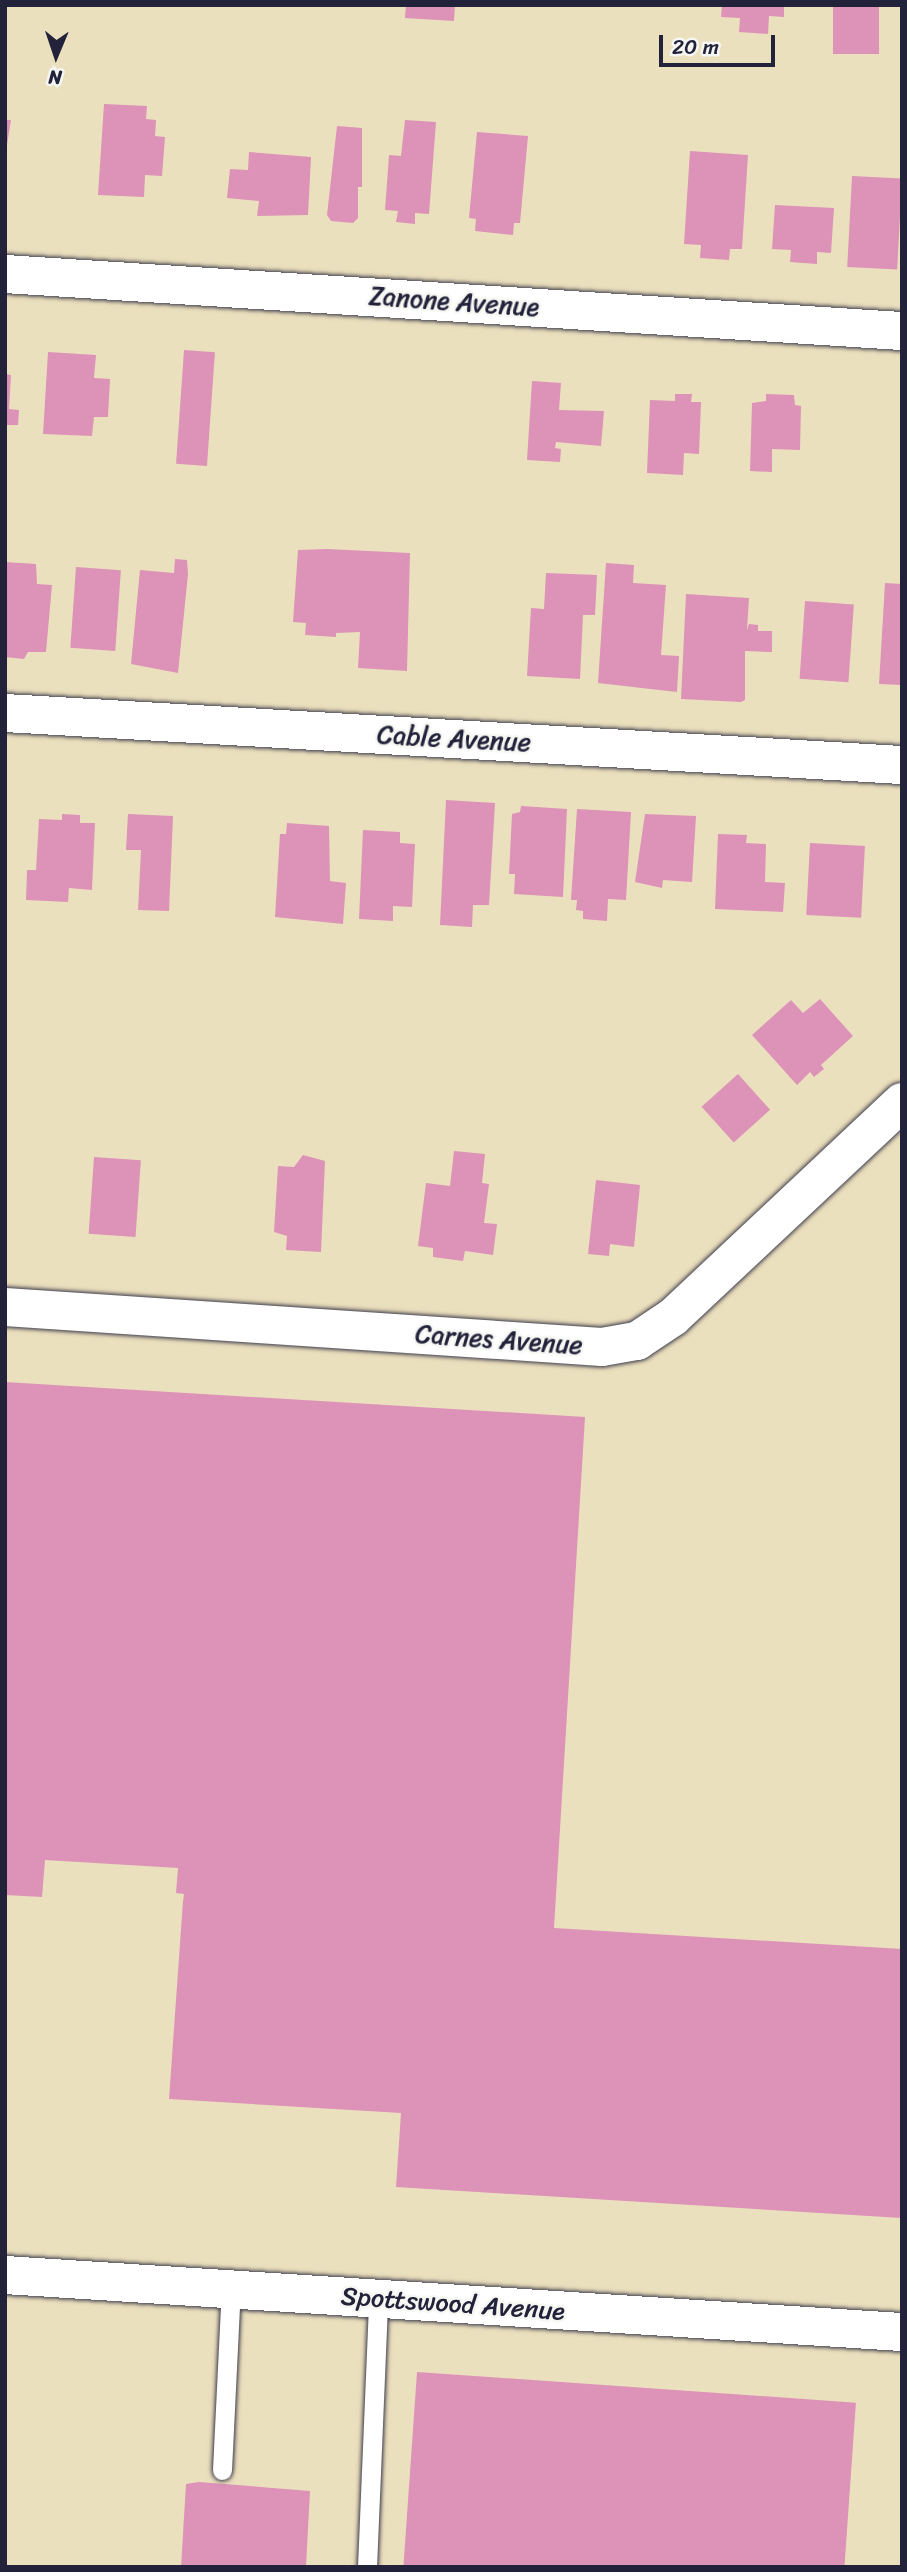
<!DOCTYPE html>
<style>
body{margin:0}
#map{position:relative;width:907px;height:2572px;overflow:hidden;background:#ebe0bd;font-family:Sriracha,sans-serif}
div>[style]{position:absolute}
.building>*{inset:0;background:#dd92b8;transform-origin:0 0}
.roads{filter:drop-shadow(0 0 2px #403e4e) drop-shadow(0 0 2px #403e4e)}
.lane>*{height:19px;margin:-9.5px;padding:0 9.5px;transform-origin:9.5px;border-radius:9.5px;background:#fff}
.street>*{height:38px;margin:-19px;padding:0 19px;transform-origin:19px;border-radius:19px;background:#fff}
.secondary>*{height:38px;margin:-19px;padding:0 19px;transform-origin:19px;border-radius:19px;background:#fff}
span{translate:-50% -50%;white-space:nowrap;text-align:center;line-height:1.15;-webkit-text-stroke:5px #f6f6f2;paint-order:stroke}
.street-label{font-size:26px;color:#22223b}
.frame{position:absolute;inset:0;border:7px solid #22223b;pointer-events:none}
.north{position:absolute;left:21px;top:21px;width:70px;height:70px;-webkit-text-stroke:5px #f6f6f2;paint-order:stroke;rotate:182deg;font-size:19px;font-weight:700;line-height:28px;text-align:center;color:#22223b}
.north::after{content:'';display:block;margin:auto;width:24px;height:32px;background:#22223b;clip-path:polygon(50% 0,100% 100%,50% 72%,0 100%)}
.scale{position:absolute;left:659px;top:35px;width:116px;height:32px;box-sizing:border-box;border:4px solid #22223b;border-top:0;padding-left:9px;font-size:21px;line-height:24px;white-space:nowrap;color:#22223b;-webkit-text-stroke:5px #f6f6f2;paint-order:stroke}
</style>
<div id="map">
<div class="building">
<div style="clip-path:polygon(406px 5px,455px 5px,454px 21px,405px 18px)"></div>
<div style="clip-path:polygon(722px 5px,784px 5px,784px 17px,769px 16px,768px 34px,739px 32px,740px 18px,721px 17px)"></div>
<div style="left:833px;top:5px;width:46px;height:49px"></div>
<div style="clip-path:polygon(104px 104px,147px 106px,146px 119px,156px 120px,155px 136px,165px 137px,162px 176px,145px 175px,144px 197px,98px 195px)"></div>
<div style="clip-path:polygon(5px 120px,11px 120px,7px 145px,5px 145px)"></div>
<div style="clip-path:polygon(405px 120px,436px 122px,429px 214px,415px 213px,415px 224px,396px 222px,398px 211px,385px 210px,389px 155px,401px 156px)"></div>
<div style="clip-path:polygon(337px 126px,362px 128px,362px 187px,358px 187px,358px 218px,353px 223px,331px 221px,327px 215px)"></div>
<div style="clip-path:polygon(477px 132px,528px 136px,520px 223px,514px 223px,513px 235px,475px 231px,476px 219px,469px 218px)"></div>
<div style="clip-path:polygon(690px 151px,748px 155px,742px 249px,730px 249px,729px 260px,700px 258px,701px 245px,684px 244px)"></div>
<div style="clip-path:polygon(249px 152px,311px 157px,308px 215px,257px 216px,259px 201px,227px 198px,230px 169px,248px 170px)"></div>
<div style="left:852px;top:176px;width:50px;height:91px;rotate:3deg"></div>
<div style="clip-path:polygon(775px 205px,834px 208px,831px 253px,817px 252px,817px 264px,790px 262px,791px 250px,772px 249px)"></div>
<div style="left:184px;top:350px;width:31px;height:114px;rotate:4deg"></div>
<div style="clip-path:polygon(48px 352px,96px 355px,94px 378px,110px 379px,108px 417px,94px 417px,92px 436px,43px 434px)"></div>
<div style="clip-path:polygon(5px 374px,11px 375px,9px 409px,19px 410px,18px 425px,5px 425px)"></div>
<div style="clip-path:polygon(532px 381px,561px 383px,559px 410px,604px 411px,601px 446px,556px 442px,555px 448px,561px 449px,560px 462px,527px 460px)"></div>
<div style="clip-path:polygon(675px 394px,692px 394px,691px 402px,701px 402px,699px 454px,684px 453px,683px 475px,647px 473px,650px 400px,675px 401px)"></div>
<div style="clip-path:polygon(766px 394px,794px 395px,795px 405px,801px 406px,800px 450px,772px 449px,772px 472px,750px 471px,752px 403px,766px 401px)"></div>
<div style="clip-path:polygon(327px 549px,410px 553px,407px 671px,358px 668px,360px 632px,336px 633px,336px 637px,305px 635px,306px 623px,293px 622px,298px 550px)"></div>
<div style="clip-path:polygon(175px 559px,187px 560px,188px 574px,178px 673px,131px 664px,140px 570px,174px 573px)"></div>
<div style="clip-path:polygon(5px 562px,36px 564px,37px 584px,52px 585px,46px 652px,28px 652px,24px 659px,5px 657px)"></div>
<div style="clip-path:polygon(606px 563px,634px 565px,633px 583px,666px 585px,661px 655px,679px 656px,677px 692px,598px 683px)"></div>
<div style="left:76px;top:567px;width:45px;height:81px;rotate:4deg"></div>
<div style="clip-path:polygon(546px 573px,597px 575px,595px 615px,583px 615px,580px 679px,527px 676px,531px 608px,544px 609px)"></div>
<div style="clip-path:polygon(885px 583px,902px 584px,902px 685px,879px 684px)"></div>
<div style="clip-path:polygon(686px 594px,749px 598px,747px 630px,749px 624px,758px 625px,758px 631px,772px 631px,772px 652px,745px 651px,745px 700px,741px 702px,681px 699px)"></div>
<div style="left:805px;top:601px;width:49px;height:78px;rotate:4deg"></div>
<div style="clip-path:polygon(446px 800px,495px 803px,489px 905px,473px 905px,472px 927px,440px 925px)"></div>
<div style="clip-path:polygon(521px 806px,567px 809px,563px 897px,514px 894px,515px 874px,509px 874px,512px 814px,520px 812px)"></div>
<div style="clip-path:polygon(577px 809px,631px 812px,626px 900px,608px 899px,607px 921px,583px 919px,583px 911px,576px 910px,577px 900px,571px 900px)"></div>
<div style="clip-path:polygon(62px 814px,80px 815px,80px 823px,95px 823px,92px 890px,69px 888px,68px 902px,26px 900px,27px 870px,36px 870px,39px 819px,62px 820px)"></div>
<div style="clip-path:polygon(128px 814px,173px 816px,169px 911px,138px 910px,141px 850px,126px 850px)"></div>
<div style="clip-path:polygon(645px 814px,696px 816px,692px 882px,663px 880px,662px 888px,635px 882px)"></div>
<div style="clip-path:polygon(287px 823px,329px 826px,330px 881px,346px 883px,343px 924px,275px 917px,280px 834px,286px 834px)"></div>
<div style="clip-path:polygon(363px 830px,400px 832px,400px 843px,415px 844px,412px 907px,393px 906px,393px 921px,359px 919px)"></div>
<div style="clip-path:polygon(718px 834px,747px 835px,746px 843px,766px 844px,765px 882px,785px 883px,783px 912px,715px 909px)"></div>
<div style="left:810px;top:843px;width:55px;height:72px;rotate:3deg"></div>
<div style="clip-path:polygon(820px 999px,853px 1036px,821px 1065px,824px 1069px,814px 1077px,810px 1072px,797px 1085px,752px 1035px,791px 1000px,803px 1013px)"></div>
<div style="left:738px;top:1074px;width:48px;height:49px;rotate:48deg"></div>
<div style="clip-path:polygon(454px 1151px,485px 1154px,482px 1183px,489px 1184px,484px 1223px,497px 1224px,493px 1255px,465px 1251px,463px 1261px,433px 1257px,433px 1248px,418px 1246px,426px 1183px,450px 1186px)"></div>
<div style="clip-path:polygon(303px 1155px,325px 1161px,321px 1252px,286px 1250px,287px 1236px,274px 1232px,278px 1166px,294px 1167px)"></div>
<div style="left:94px;top:1157px;width:47px;height:77px;rotate:4deg"></div>
<div style="clip-path:polygon(596px 1180px,640px 1185px,634px 1247px,610px 1244px,609px 1256px,588px 1254px)"></div>
<div style="clip-path:polygon(5px 1382px,585px 1417px,554px 1928px,902px 1949px,902px 2218px,396px 2187px,401px 2113px,169px 2099px,183px 1901px,184px 1894px,176px 1893px,178px 1868px,45px 1860px,42px 1897px,5px 1895px)"></div>
<div style="left:417px;top:2372px;width:440px;height:195px;rotate:4deg"></div>
<div style="clip-path:polygon(199px 2482px,310px 2491px,306px 2567px,181px 2567px,186px 2484px)"></div>
</div>
<div class="roads">
<div class="lane">
<div style="left:222px;top:2470px;width:181px;rotate:-87.2deg"></div>
<div style="left:367px;top:2567px;width:268px;rotate:-87.6deg"></div>
</div>
<div class="street">
<div style="left:5px;top:274px;width:899px;rotate:3.64deg"></div>
<div style="left:5px;top:713px;width:899px;rotate:3.32deg"></div>
<div style="left:5px;top:1307px;width:598px;rotate:3.83deg"></div>
<div style="left:602px;top:1347px;width:36px;rotate:-10deg"></div>
<div style="left:637px;top:1341px;width:43px;rotate:-33.7deg"></div>
<div style="left:673px;top:1317px;width:314px;rotate:-43.2deg"></div>
</div>
<div class="secondary">
<div style="left:5px;top:2275px;width:899px;rotate:3.64deg"></div>
</div>
</div>
<div class="street-label">
<span style="left:454px;top:302px;rotate:4deg">Zanone Avenue</span>
<span style="left:454px;top:739px;rotate:3deg">Cable Avenue</span>
<span style="left:499px;top:1340px;rotate:4deg">Carnes Avenue</span>
<span style="left:453px;top:2304px;rotate:4deg">Spottswood Avenue</span>
</div>
<div class="frame"></div>
<div class="north">N</div>
<div class="scale">20 m</div>
</div>
